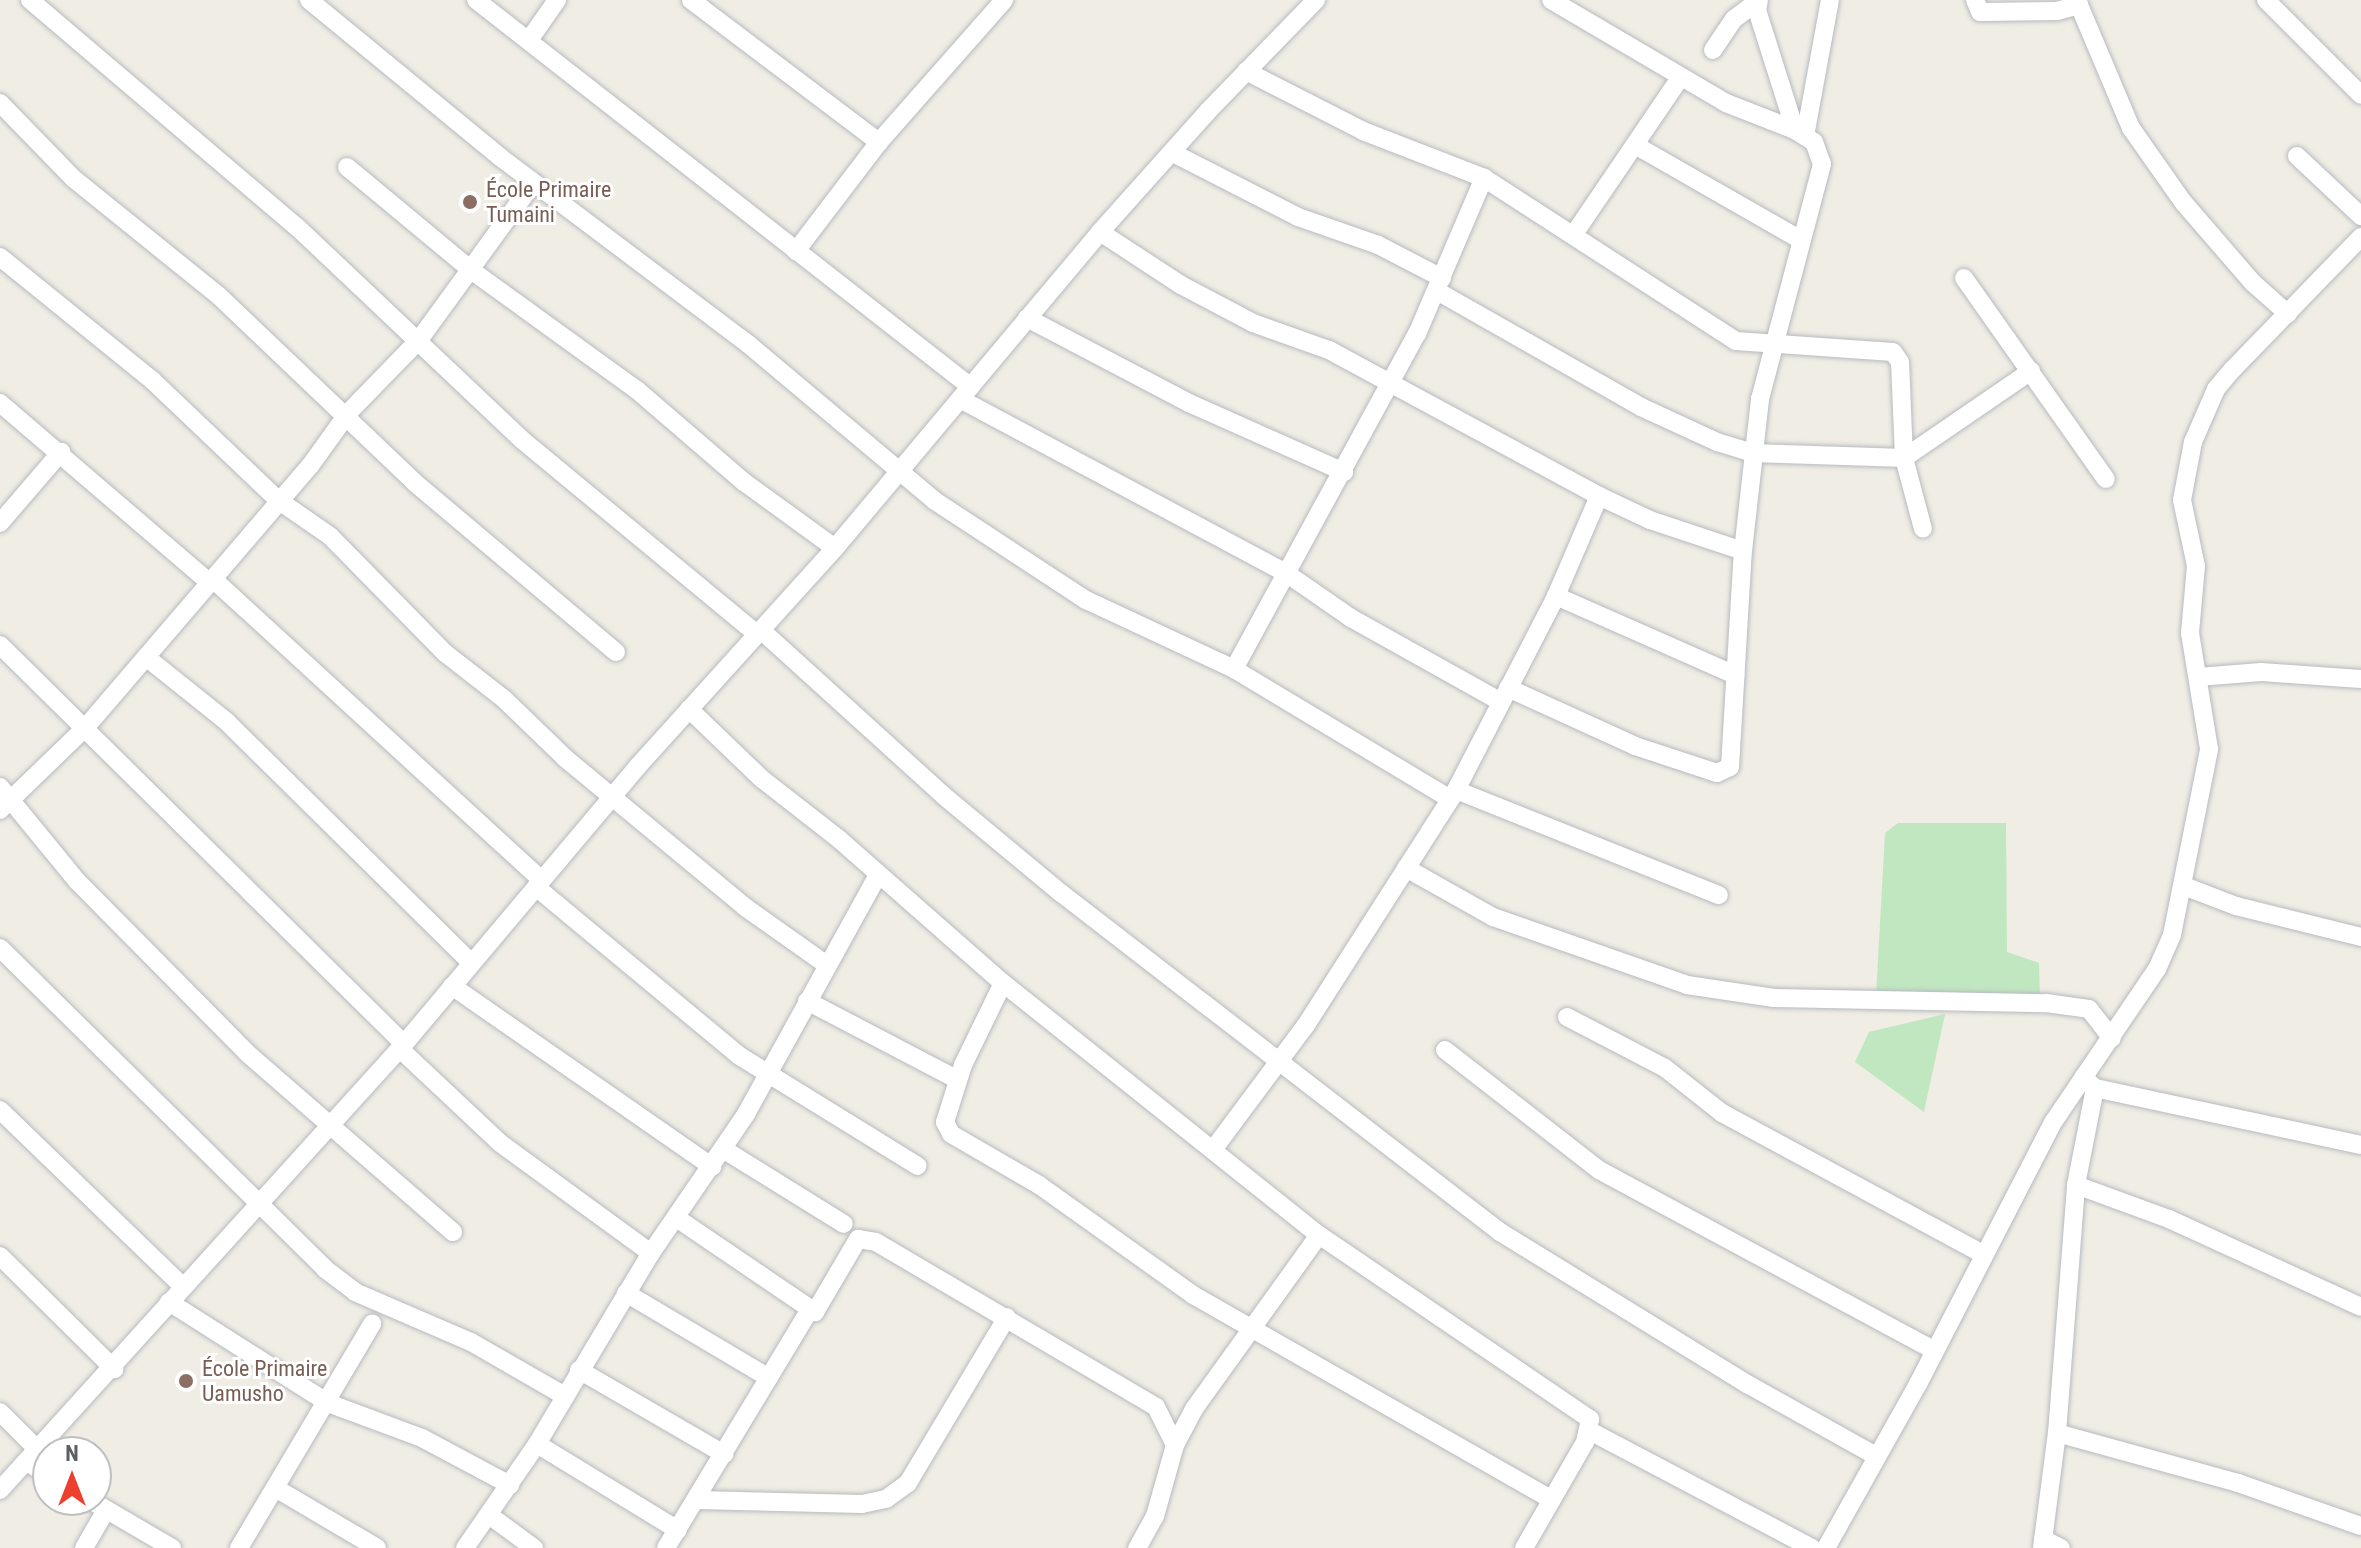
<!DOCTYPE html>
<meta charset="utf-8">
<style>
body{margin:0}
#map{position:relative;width:2361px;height:1548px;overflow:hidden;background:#efede4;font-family:"Roboto Condensed",sans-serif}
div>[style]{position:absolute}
.green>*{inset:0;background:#c1e7c1}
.roads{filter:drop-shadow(0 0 2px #b7babf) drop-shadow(0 0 2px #b7babf)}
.minor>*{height:18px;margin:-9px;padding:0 9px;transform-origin:9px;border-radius:9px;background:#fff}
.dots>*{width:22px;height:22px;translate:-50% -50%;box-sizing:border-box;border:4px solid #fff;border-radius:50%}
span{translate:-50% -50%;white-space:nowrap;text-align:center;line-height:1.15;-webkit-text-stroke:6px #fff;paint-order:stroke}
.education-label{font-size:22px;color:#785e54}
.left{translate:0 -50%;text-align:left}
.north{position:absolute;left:32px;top:1436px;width:80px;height:80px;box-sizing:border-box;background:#fff;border:2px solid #bebfc1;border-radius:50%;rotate:0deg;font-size:22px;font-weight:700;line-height:32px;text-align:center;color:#5c6065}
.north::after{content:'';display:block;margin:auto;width:28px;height:36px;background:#ec3f2d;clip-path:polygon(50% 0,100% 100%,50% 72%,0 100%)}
</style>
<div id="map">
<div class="green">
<div style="clip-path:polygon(1898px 823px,2006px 823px,2007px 952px,2039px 963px,2040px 998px,1876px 996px,1885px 833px)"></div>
<div style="clip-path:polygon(1945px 1014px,1924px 1112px,1855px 1062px,1869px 1032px)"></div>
</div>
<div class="roads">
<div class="minor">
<div style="left:30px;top:0;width:350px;rotate:40.4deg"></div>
<div style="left:297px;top:227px;width:308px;rotate:43.4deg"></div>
<div style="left:521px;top:439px;width:306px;rotate:39.6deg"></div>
<div style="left:309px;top:0;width:247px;rotate:39.4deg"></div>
<div style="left:500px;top:157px;width:311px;rotate:37deg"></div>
<div style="left:748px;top:344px;width:244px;rotate:40deg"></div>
<div style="left:935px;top:501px;width:181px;rotate:33.3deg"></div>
<div style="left:1086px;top:600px;width:163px;rotate:25deg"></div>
<div style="left:1234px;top:669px;width:252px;rotate:31deg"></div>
<div style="left:476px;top:0;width:628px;rotate:38.02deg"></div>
<div style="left:691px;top:0;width:236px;rotate:37.1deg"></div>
<div style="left:1759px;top:0;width:10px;rotate:101deg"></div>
<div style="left:1757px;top:10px;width:126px;rotate:72.4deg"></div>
<div style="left:1975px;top:0;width:13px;rotate:67deg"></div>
<div style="left:1980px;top:12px;width:77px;rotate:-0.7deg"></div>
<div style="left:2057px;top:11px;width:23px;rotate:-15deg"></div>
<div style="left:2079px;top:5px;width:134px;rotate:67.1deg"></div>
<div style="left:2131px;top:128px;width:90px;rotate:54.9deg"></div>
<div style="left:2183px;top:202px;width:106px;rotate:49.2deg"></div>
<div style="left:2252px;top:282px;width:48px;rotate:41.6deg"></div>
<div style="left:2266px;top:0;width:134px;rotate:45deg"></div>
<div style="left:529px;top:40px;width:49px;rotate:-55deg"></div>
<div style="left:1713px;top:50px;width:37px;rotate:-56deg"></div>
<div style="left:1734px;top:19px;width:30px;rotate:-37deg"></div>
<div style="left:1246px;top:71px;width:131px;rotate:27.1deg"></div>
<div style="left:1363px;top:131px;width:130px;rotate:21.2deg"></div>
<div style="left:1484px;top:178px;width:300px;rotate:32.9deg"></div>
<div style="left:1736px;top:341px;width:157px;rotate:4deg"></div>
<div style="left:1893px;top:352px;width:12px;rotate:55deg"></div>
<div style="left:1900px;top:362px;width:96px;rotate:87.6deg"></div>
<div style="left:1904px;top:458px;width:73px;rotate:75deg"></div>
<div style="left:0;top:103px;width:106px;rotate:45.8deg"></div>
<div style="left:74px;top:179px;width:186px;rotate:38.9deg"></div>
<div style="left:219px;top:296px;width:269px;rotate:43.6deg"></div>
<div style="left:414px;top:482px;width:264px;rotate:40.1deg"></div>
<div style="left:1805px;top:136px;width:138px;rotate:-79.6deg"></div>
<div style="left:1635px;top:145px;width:191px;rotate:29.8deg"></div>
<div style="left:1173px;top:153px;width:140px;rotate:27.1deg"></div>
<div style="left:1298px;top:217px;width:85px;rotate:19.3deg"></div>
<div style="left:1378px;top:245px;width:72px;rotate:27.3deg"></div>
<div style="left:2297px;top:156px;width:88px;rotate:43.2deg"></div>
<div style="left:347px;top:167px;width:161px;rotate:39.7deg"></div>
<div style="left:471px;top:270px;width:205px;rotate:35.9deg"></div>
<div style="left:637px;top:390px;width:141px;rotate:40.7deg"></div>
<div style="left:744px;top:482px;width:112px;rotate:36deg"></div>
<div style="left:1100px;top:232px;width:97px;rotate:33.2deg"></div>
<div style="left:1181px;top:285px;width:81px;rotate:27.8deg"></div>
<div style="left:1253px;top:323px;width:81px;rotate:19.6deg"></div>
<div style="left:1329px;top:350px;width:307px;rotate:28.4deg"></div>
<div style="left:1599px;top:496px;width:56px;rotate:25.2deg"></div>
<div style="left:1650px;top:520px;width:98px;rotate:18.4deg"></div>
<div style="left:1574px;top:234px;width:189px;rotate:-55.8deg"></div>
<div style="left:796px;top:251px;width:137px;rotate:-52.7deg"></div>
<div style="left:879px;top:142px;width:189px;rotate:-48.6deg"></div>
<div style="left:0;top:257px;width:197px;rotate:39deg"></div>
<div style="left:153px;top:381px;width:173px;rotate:43.6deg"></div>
<div style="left:278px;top:500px;width:63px;rotate:34.7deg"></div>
<div style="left:330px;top:536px;width:164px;rotate:45.5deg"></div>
<div style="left:445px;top:653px;width:75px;rotate:37.9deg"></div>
<div style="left:504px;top:699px;width:85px;rotate:44deg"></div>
<div style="left:565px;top:758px;width:234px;rotate:39.6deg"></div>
<div style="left:745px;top:907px;width:100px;rotate:35.3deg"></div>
<div style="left:1964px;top:278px;width:246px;rotate:54.8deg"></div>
<div style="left:1437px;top:291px;width:235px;rotate:29.6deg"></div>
<div style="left:1641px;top:407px;width:84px;rotate:24.7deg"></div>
<div style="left:1717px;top:442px;width:38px;rotate:17deg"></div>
<div style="left:1753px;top:453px;width:151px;rotate:1.9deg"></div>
<div style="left:1904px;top:458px;width:154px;rotate:-34.4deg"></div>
<div style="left:1027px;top:318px;width:183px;rotate:27.7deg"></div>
<div style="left:1189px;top:403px;width:170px;rotate:24deg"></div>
<div style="left:960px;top:399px;width:370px;rotate:28.1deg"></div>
<div style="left:1286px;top:573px;width:79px;rotate:34.7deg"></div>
<div style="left:1351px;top:618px;width:172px;rotate:29.2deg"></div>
<div style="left:0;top:403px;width:277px;rotate:40.6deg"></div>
<div style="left:0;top:523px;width:94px;rotate:-49.3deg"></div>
<div style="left:213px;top:579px;width:445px;rotate:42.5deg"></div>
<div style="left:1556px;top:596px;width:196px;rotate:23.8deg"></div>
<div style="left:761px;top:630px;width:247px;rotate:42.2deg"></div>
<div style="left:944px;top:796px;width:152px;rotate:39.7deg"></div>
<div style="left:1061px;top:893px;width:555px;rotate:37.68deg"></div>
<div style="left:1500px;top:1232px;width:292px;rotate:31.6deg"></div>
<div style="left:1749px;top:1385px;width:145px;rotate:29.2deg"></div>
<div style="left:0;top:645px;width:568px;rotate:44.64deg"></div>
<div style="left:146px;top:657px;width:104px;rotate:38.7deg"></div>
<div style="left:227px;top:722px;width:343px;rotate:44.6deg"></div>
<div style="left:1234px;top:669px;width:382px;rotate:-61.4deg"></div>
<div style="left:1417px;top:334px;width:170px;rotate:-66.8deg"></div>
<div style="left:2198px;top:677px;width:63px;rotate:-4.5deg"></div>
<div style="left:2261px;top:672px;width:100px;rotate:4deg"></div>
<div style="left:1508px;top:688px;width:140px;rotate:24.5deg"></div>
<div style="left:1635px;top:746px;width:86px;rotate:18.2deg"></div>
<div style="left:1717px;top:773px;width:14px;rotate:-25deg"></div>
<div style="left:1730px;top:767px;width:216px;rotate:-86.6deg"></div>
<div style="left:1743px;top:551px;width:153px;rotate:-83.6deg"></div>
<div style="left:1760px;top:399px;width:243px;rotate:-75.2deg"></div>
<div style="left:1822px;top:164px;width:23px;rotate:-110deg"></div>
<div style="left:1814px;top:142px;width:22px;rotate:-148deg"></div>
<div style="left:1795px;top:130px;width:74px;rotate:-158.6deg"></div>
<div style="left:1726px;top:103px;width:203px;rotate:-149.5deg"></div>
<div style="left:689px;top:709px;width:101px;rotate:43.8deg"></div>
<div style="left:762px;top:779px;width:99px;rotate:38deg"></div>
<div style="left:840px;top:840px;width:217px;rotate:41.3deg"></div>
<div style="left:1003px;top:983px;width:404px;rotate:38.6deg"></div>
<div style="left:1319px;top:1235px;width:214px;rotate:125.7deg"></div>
<div style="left:1194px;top:1409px;width:41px;rotate:117.8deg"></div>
<div style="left:1175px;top:1445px;width:74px;rotate:105.7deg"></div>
<div style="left:1155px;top:1516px;width:37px;rotate:119deg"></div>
<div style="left:0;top:787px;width:122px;rotate:50.7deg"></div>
<div style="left:77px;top:881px;width:242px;rotate:45.3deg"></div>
<div style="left:247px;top:1053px;width:273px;rotate:41deg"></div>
<div style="left:1456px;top:790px;width:283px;rotate:21.8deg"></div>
<div style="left:0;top:810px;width:120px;rotate:-44deg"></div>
<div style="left:86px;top:727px;width:344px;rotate:-49.4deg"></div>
<div style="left:310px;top:466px;width:65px;rotate:-54.4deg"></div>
<div style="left:348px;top:413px;width:102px;rotate:-45.8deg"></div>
<div style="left:419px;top:340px;width:194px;rotate:-54deg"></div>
<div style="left:1406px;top:868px;width:100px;rotate:29.4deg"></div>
<div style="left:1493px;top:917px;width:206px;rotate:19.3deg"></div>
<div style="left:1687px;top:985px;width:88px;rotate:8.5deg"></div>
<div style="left:1774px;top:998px;width:272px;rotate:1.1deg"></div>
<div style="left:2046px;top:1003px;width:43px;rotate:7.9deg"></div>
<div style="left:2089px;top:1009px;width:37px;rotate:52deg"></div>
<div style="left:2184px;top:886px;width:56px;rotate:21deg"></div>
<div style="left:2236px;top:906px;width:129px;rotate:13.9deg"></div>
<div style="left:536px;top:887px;width:263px;rotate:39.7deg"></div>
<div style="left:738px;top:1055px;width:211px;rotate:31.7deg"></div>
<div style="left:0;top:948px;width:457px;rotate:44.6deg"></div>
<div style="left:325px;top:1269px;width:38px;rotate:37deg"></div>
<div style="left:355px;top:1292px;width:126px;rotate:23.3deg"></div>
<div style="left:471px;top:1342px;width:108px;rotate:29.9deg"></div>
<div style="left:1003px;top:983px;width:91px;rotate:116deg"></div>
<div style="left:963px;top:1065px;width:60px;rotate:107.5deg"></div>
<div style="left:945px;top:1122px;width:13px;rotate:63deg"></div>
<div style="left:951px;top:1134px;width:102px;rotate:30.1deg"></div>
<div style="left:1039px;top:1185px;width:189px;rotate:35.5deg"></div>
<div style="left:1193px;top:1295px;width:413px;rotate:29.7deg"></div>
<div style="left:452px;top:986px;width:317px;rotate:34.8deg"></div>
<div style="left:807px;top:1001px;width:170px;rotate:27.6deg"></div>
<div style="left:1567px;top:1017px;width:110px;rotate:27.5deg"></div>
<div style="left:1665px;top:1068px;width:73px;rotate:38.3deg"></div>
<div style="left:1722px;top:1113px;width:297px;rotate:28.4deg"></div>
<div style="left:400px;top:1049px;width:137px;rotate:43.2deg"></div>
<div style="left:500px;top:1143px;width:187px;rotate:36.1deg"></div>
<div style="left:1445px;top:1050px;width:195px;rotate:37.9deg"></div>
<div style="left:1599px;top:1170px;width:379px;rotate:28.3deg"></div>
<div style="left:2095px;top:1088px;width:272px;rotate:12.1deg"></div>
<div style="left:0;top:1110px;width:255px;rotate:44deg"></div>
<div style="left:1215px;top:1147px;width:152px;rotate:-53.3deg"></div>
<div style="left:1306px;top:1025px;width:279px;rotate:-57.4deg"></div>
<div style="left:1456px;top:790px;width:218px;rotate:-62.7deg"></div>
<div style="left:1556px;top:596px;width:109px;rotate:-66.7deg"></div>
<div style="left:723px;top:1149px;width:142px;rotate:31.8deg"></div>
<div style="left:2076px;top:1185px;width:99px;rotate:20.1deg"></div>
<div style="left:2169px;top:1219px;width:211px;rotate:24.6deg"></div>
<div style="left:678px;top:1219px;width:166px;rotate:34.2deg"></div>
<div style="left:815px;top:1312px;width:85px;rotate:-59.5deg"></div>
<div style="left:858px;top:1239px;width:18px;rotate:9deg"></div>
<div style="left:876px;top:1242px;width:325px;rotate:30.5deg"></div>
<div style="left:1156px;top:1407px;width:42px;rotate:63.4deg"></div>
<div style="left:1319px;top:1235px;width:328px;rotate:34.2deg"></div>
<div style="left:1590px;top:1419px;width:24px;rotate:102deg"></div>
<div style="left:1585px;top:1442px;width:122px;rotate:119.9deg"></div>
<div style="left:0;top:1256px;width:161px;rotate:44.7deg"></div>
<div style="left:626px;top:1293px;width:166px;rotate:30.7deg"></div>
<div style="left:169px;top:1302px;width:188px;rotate:32.4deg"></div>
<div style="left:328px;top:1403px;width:100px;rotate:20.4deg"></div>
<div style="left:422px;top:1438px;width:100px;rotate:28.1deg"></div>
<div style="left:579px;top:1370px;width:168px;rotate:30.1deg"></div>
<div style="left:0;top:1412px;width:54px;rotate:45deg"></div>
<div style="left:1588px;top:1430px;width:253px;rotate:27.8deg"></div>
<div style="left:2057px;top:1433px;width:188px;rotate:15.4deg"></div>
<div style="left:2238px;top:1483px;width:130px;rotate:19.3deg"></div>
<div style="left:537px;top:1444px;width:165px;rotate:31.4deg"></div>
<div style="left:27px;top:1462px;width:25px;rotate:32deg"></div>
<div style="left:277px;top:1489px;width:116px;rotate:30.5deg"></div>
<div style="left:0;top:1490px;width:602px;rotate:-47.83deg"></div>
<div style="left:404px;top:1044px;width:363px;rotate:-49.9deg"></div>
<div style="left:638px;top:766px;width:294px;rotate:-47.9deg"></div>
<div style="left:835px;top:548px;width:412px;rotate:-50deg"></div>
<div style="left:1100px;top:232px;width:162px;rotate:-48.2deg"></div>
<div style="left:1208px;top:111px;width:155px;rotate:-45.8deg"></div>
<div style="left:90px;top:1500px;width:95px;rotate:30.3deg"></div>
<div style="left:697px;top:1500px;width:165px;rotate:1.4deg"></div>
<div style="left:862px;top:1504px;width:25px;rotate:-12deg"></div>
<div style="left:886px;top:1499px;width:27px;rotate:-36deg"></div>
<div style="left:908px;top:1483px;width:193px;rotate:-59.2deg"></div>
<div style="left:489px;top:1515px;width:56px;rotate:36.3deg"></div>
<div style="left:2043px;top:1539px;width:20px;rotate:27deg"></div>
<div style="left:84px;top:1548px;width:44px;rotate:-59.9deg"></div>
<div style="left:239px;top:1548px;width:261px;rotate:-59.3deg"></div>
<div style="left:465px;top:1548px;width:126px;rotate:-55.3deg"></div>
<div style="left:537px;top:1444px;width:222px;rotate:-59.2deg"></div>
<div style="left:651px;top:1253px;width:168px;rotate:-55.6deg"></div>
<div style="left:746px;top:1114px;width:273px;rotate:-61.1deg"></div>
<div style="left:666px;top:1548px;width:279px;rotate:-58.9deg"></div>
<div style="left:1826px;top:1548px;width:188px;rotate:-60.7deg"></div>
<div style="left:1918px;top:1384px;width:296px;rotate:-62.7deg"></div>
<div style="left:2054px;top:1121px;width:184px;rotate:-55.9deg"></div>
<div style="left:2157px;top:969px;width:37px;rotate:-66deg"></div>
<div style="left:2172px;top:935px;width:190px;rotate:-78.7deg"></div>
<div style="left:2209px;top:749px;width:118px;rotate:-99.3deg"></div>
<div style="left:2190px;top:633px;width:67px;rotate:-84.9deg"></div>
<div style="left:2196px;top:566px;width:67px;rotate:-102deg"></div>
<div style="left:2182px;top:500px;width:59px;rotate:-79.3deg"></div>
<div style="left:2193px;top:442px;width:58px;rotate:-66.5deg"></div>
<div style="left:2216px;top:389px;width:26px;rotate:-50deg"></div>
<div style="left:2233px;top:369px;width:184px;rotate:-45.9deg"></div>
<div style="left:2042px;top:1548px;width:116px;rotate:-82.6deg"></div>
<div style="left:2057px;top:1433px;width:249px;rotate:-85.6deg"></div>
<div style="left:2076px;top:1185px;width:99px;rotate:-78.9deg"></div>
<div style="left:2095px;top:1088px;width:16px;rotate:-137deg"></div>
</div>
</div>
<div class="dots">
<div style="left:470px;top:202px;background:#8d6e63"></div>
<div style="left:186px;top:1381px;background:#8d6e63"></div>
</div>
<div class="education-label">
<span class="left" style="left:486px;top:202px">École Primaire<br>Tumaini</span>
<span class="left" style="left:202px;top:1381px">École Primaire<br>Uamusho</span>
</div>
<div class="north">N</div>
</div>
